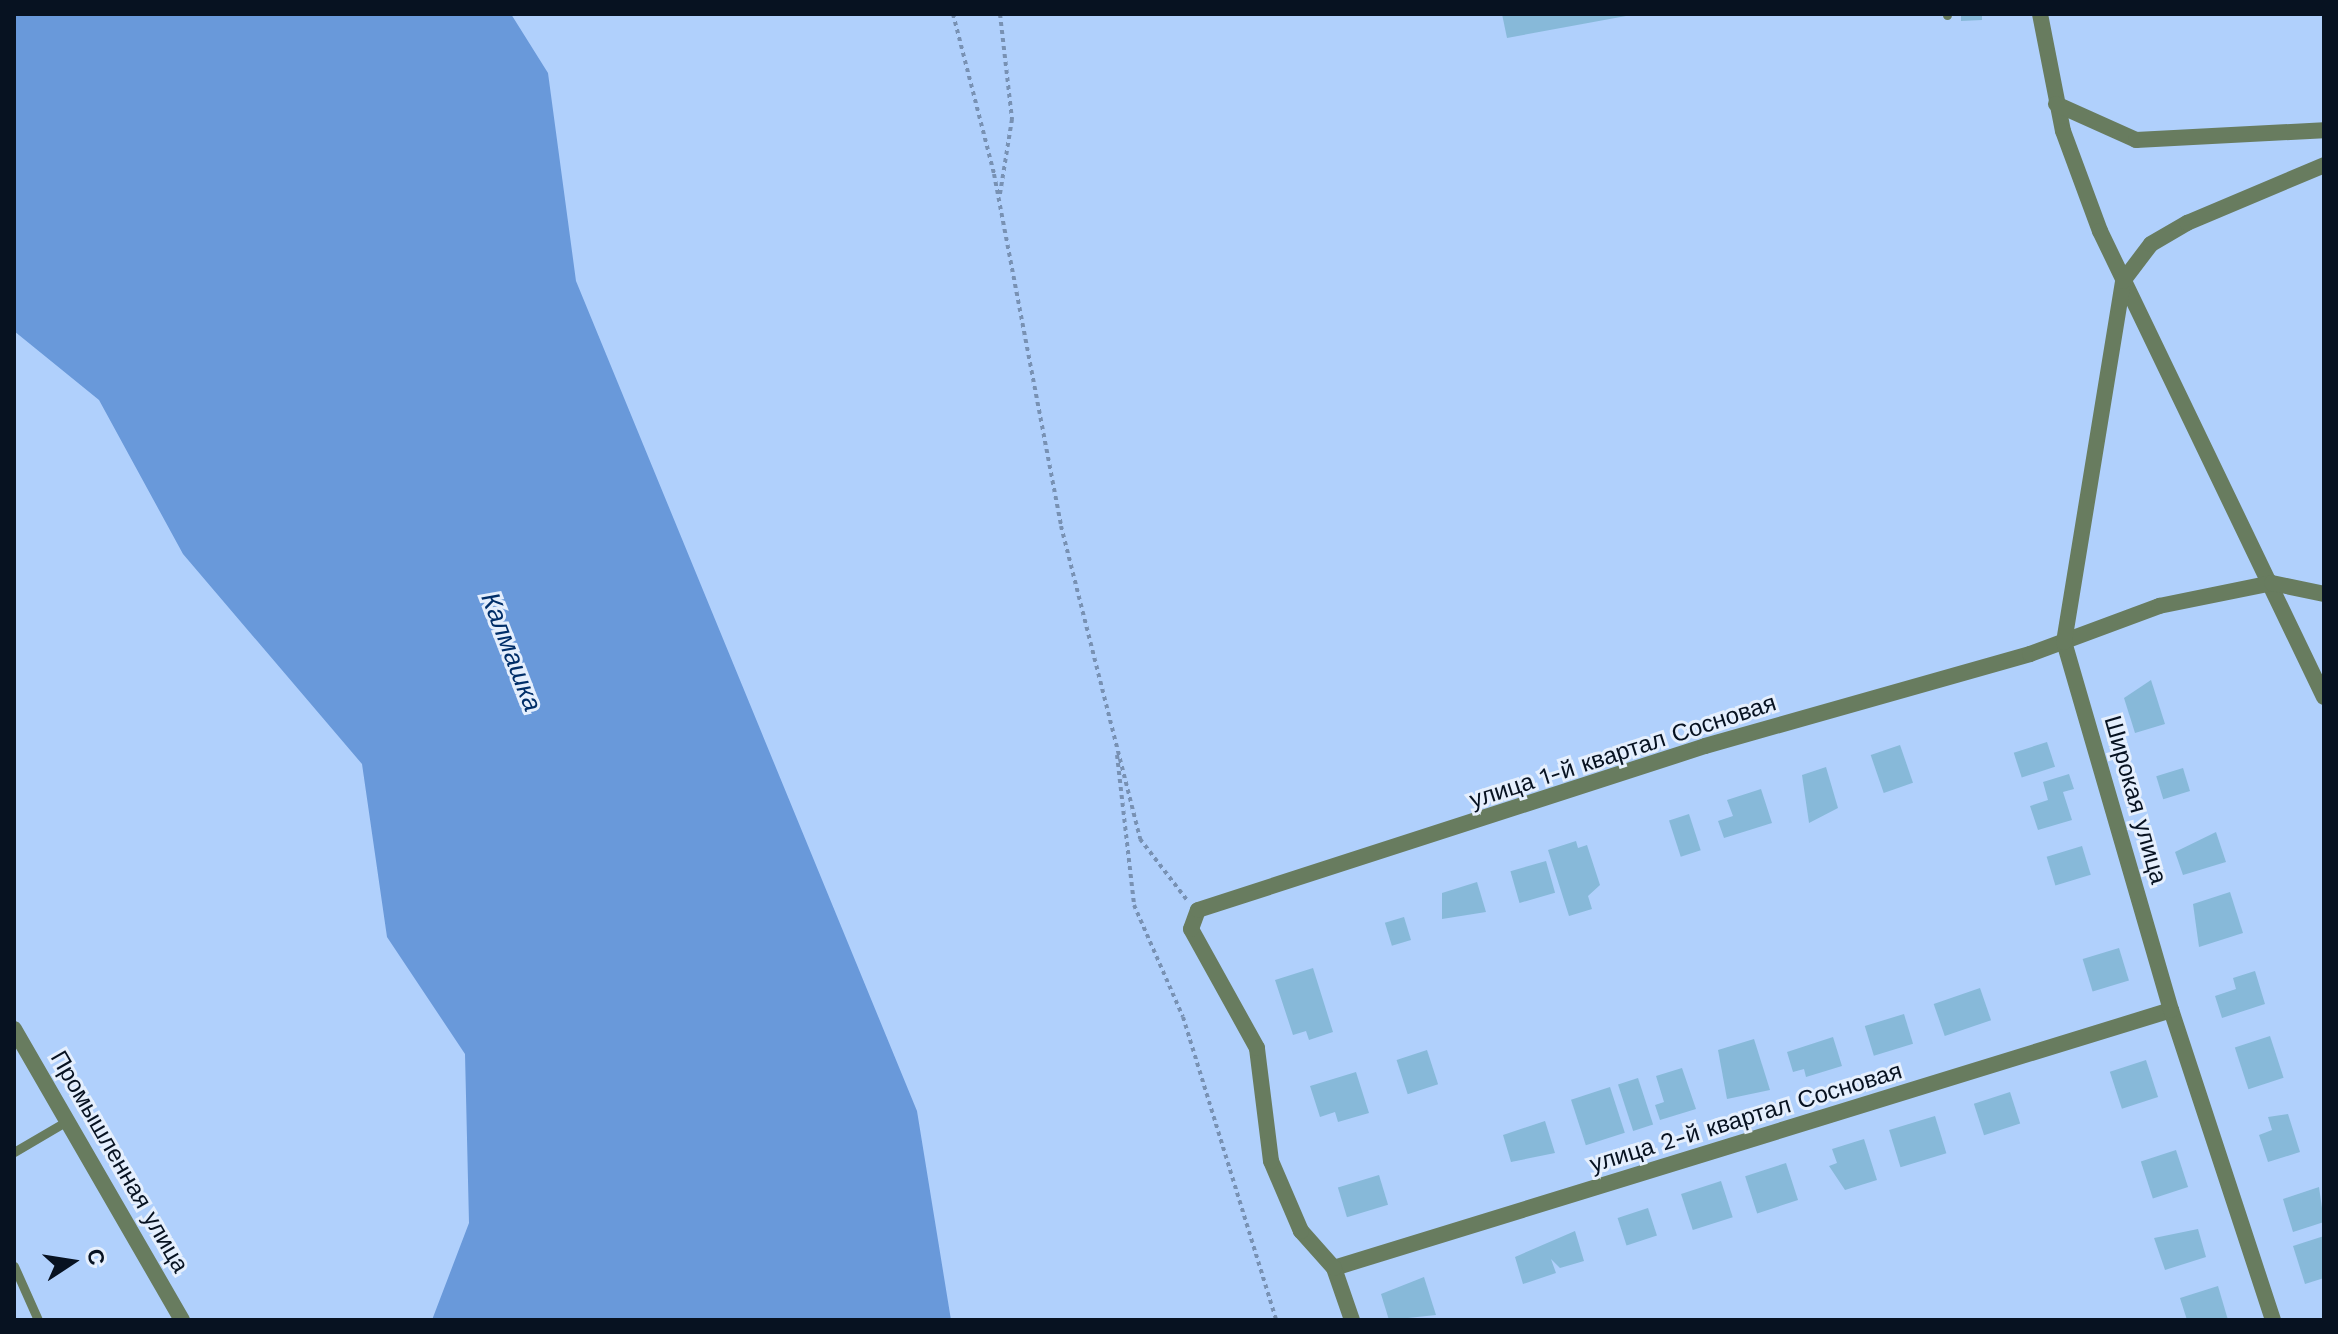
<!DOCTYPE html>
<meta charset="utf-8">
<style>
body{margin:0}
#map{position:relative;width:2338px;height:1334px;overflow:hidden;background:#b0d0fc;font-family:"Work Sans",sans-serif}
div>[style]{position:absolute}
.water>*{inset:0;background:#6999da}
.building>*{inset:0;background:#87b9d9;transform-origin:0 0}
.path>*{height:4px;margin-top:-2px;transform-origin:0;background:repeating-linear-gradient(90deg,#7891b3 0 4px,transparent 0 8px)}
.lane>*{height:9px;margin:-4.5px;padding:0 4.5px;transform-origin:4.5px;border-radius:4.5px;background:#687c5f}
.street>*{height:16px;margin:-8px;padding:0 8px;transform-origin:8px;border-radius:8px;background:#687c5f}
span{translate:-50% -50%;white-space:nowrap;text-align:center;line-height:1.15;-webkit-text-stroke:6px #e5effd;paint-order:stroke}
.street-label{font-size:24px;color:#071221}
.water-label{font-size:26px;color:#002e68;font-style:italic}
.frame{position:absolute;inset:0;border:16px solid #071221;pointer-events:none}
.north{position:absolute;left:32px;top:1222px;width:80px;height:80px;-webkit-text-stroke:6px #e5effd;paint-order:stroke;rotate:78deg;font-size:22px;font-weight:700;line-height:32px;text-align:center;color:#071221}
.north::after{content:'';display:block;margin:auto;width:28px;height:36px;background:#071221;clip-path:polygon(50% 0,100% 100%,50% 72%,0 100%)}
</style>
<div id="map">
<div class="water">
<div style="clip-path:polygon(14px 14px,511px 14px,548px 73px,576px 281px,917px 1111px,951px 1320px,432px 1320px,469px 1223px,465px 1054px,387px 937px,362px 764px,183px 554px,99px 400px,14px 331px)"></div>
</div>
<div class="building">
<div style="clip-path:polygon(1502px 14px,1626px 14px,1626px 16px,1507px 38px)"></div>
<div style="clip-path:polygon(1961px 14px,1982px 14px,1982px 20px,1961px 21px)"></div>
<div style="clip-path:polygon(2151px 680px,2165px 724px,2135px 733px,2124px 698px)"></div>
<div style="left:2047px;top:742px;width:26px;height:35px;rotate:72deg"></div>
<div style="left:1900px;top:745px;width:40px;height:31px;rotate:71deg"></div>
<div style="clip-path:polygon(1826px 767px,1838px 808px,1809px 823px,1802px 775px)"></div>
<div style="left:2183px;top:768px;width:24px;height:28px;rotate:73deg"></div>
<div style="clip-path:polygon(2069px 774px,2074px 789px,2063px 792px,2072px 820px,2038px 830px,2030px 806px,2048px 800px,2043px 782px)"></div>
<div style="clip-path:polygon(1761px 789px,1772px 823px,1724px 838px,1718px 821px,1733px 816px,1727px 800px)"></div>
<div style="left:1689px;top:814px;width:38px;height:21px;rotate:72deg"></div>
<div style="clip-path:polygon(2216px 832px,2226px 862px,2183px 875px,2175px 852px)"></div>
<div style="clip-path:polygon(1576px 841px,1578px 848px,1587px 845px,1600px 885px,1588px 896px,1592px 909px,1569px 916px,1548px 850px)"></div>
<div style="left:2082px;top:846px;width:30px;height:37px;rotate:73deg"></div>
<div style="left:1546px;top:861px;width:33px;height:37px;rotate:74deg"></div>
<div style="clip-path:polygon(1477px 882px,1486px 912px,1442px 919px,1442px 893px)"></div>
<div style="clip-path:polygon(2230px 892px,2243px 933px,2199px 947px,2193px 904px)"></div>
<div style="left:1404px;top:917px;width:24px;height:20px;rotate:73deg"></div>
<div style="left:2119px;top:948px;width:34px;height:38px;rotate:73deg"></div>
<div style="clip-path:polygon(1313px 968px,1333px 1032px,1309px 1040px,1306px 1031px,1293px 1035px,1275px 980px)"></div>
<div style="clip-path:polygon(2255px 971px,2265px 1004px,2222px 1018px,2215px 996px,2236px 989px,2233px 978px)"></div>
<div style="left:1980px;top:988px;width:34px;height:49px;rotate:71deg"></div>
<div style="left:1904px;top:1014px;width:31px;height:41px;rotate:73deg"></div>
<div style="left:2270px;top:1036px;width:44px;height:37px;rotate:72deg"></div>
<div style="clip-path:polygon(1833px 1037px,1842px 1066px,1806px 1077px,1804px 1069px,1793px 1072px,1787px 1052px)"></div>
<div style="clip-path:polygon(1754px 1039px,1770px 1090px,1727px 1099px,1718px 1050px)"></div>
<div style="left:1427px;top:1050px;width:36px;height:32px;rotate:72deg"></div>
<div style="left:2146px;top:1060px;width:39px;height:38px;rotate:72deg"></div>
<div style="clip-path:polygon(1682px 1068px,1696px 1109px,1660px 1120px,1655px 1105px,1664px 1102px,1656px 1076px)"></div>
<div style="clip-path:polygon(1356px 1072px,1369px 1113px,1338px 1122px,1335px 1112px,1320px 1117px,1310px 1086px)"></div>
<div style="left:1638px;top:1078px;width:49px;height:21px;rotate:72deg"></div>
<div style="left:1610px;top:1087px;width:48px;height:41px;rotate:72deg"></div>
<div style="left:2010px;top:1092px;width:33px;height:38px;rotate:72deg"></div>
<div style="clip-path:polygon(2288px 1114px,2300px 1152px,2268px 1162px,2259px 1135px,2272px 1130px,2268px 1117px)"></div>
<div style="left:1935px;top:1116px;width:39px;height:48px;rotate:73deg"></div>
<div style="clip-path:polygon(1545px 1121px,1555px 1153px,1511px 1162px,1503px 1135px)"></div>
<div style="clip-path:polygon(1864px 1139px,1877px 1180px,1845px 1190px,1829px 1166px,1837px 1163px,1832px 1149px)"></div>
<div style="left:2176px;top:1150px;width:39px;height:37px;rotate:72deg"></div>
<div style="left:1786px;top:1163px;width:39px;height:43px;rotate:72deg"></div>
<div style="left:1379px;top:1175px;width:31px;height:43px;rotate:73deg"></div>
<div style="left:1721px;top:1181px;width:38px;height:42px;rotate:72deg"></div>
<div style="clip-path:polygon(2319px 1187px,2324px 1222px,2293px 1232px,2283px 1199px)"></div>
<div style="left:1648px;top:1208px;width:29px;height:32px;rotate:72deg"></div>
<div style="clip-path:polygon(2198px 1229px,2206px 1257px,2165px 1270px,2154px 1238px)"></div>
<div style="clip-path:polygon(1575px 1231px,1584px 1261px,1560px 1268px,1551px 1259px,1556px 1273px,1523px 1284px,1515px 1257px)"></div>
<div style="clip-path:polygon(2324px 1236px,2324px 1278px,2305px 1284px,2293px 1246px)"></div>
<div style="clip-path:polygon(1424px 1277px,1436px 1315px,1389px 1320px,1381px 1294px)"></div>
<div style="clip-path:polygon(2218px 1286px,2228px 1320px,2187px 1320px,2180px 1298px)"></div>
</div>
<div class="path">
<div style="left:953px;top:14px;width:165px;rotate:75.6deg"></div>
<div style="left:994px;top:174px;width:358px;rotate:79.2deg"></div>
<div style="left:1061px;top:526px;width:323px;rotate:75.8deg"></div>
<div style="left:1140px;top:839px;width:77px;rotate:52.4deg"></div>
<div style="left:1000px;top:14px;width:106px;rotate:83.5deg"></div>
<div style="left:1012px;top:119px;width:76px;rotate:99.1deg"></div>
<div style="left:1117px;top:755px;width:151px;rotate:83.5deg"></div>
<div style="left:1134px;top:905px;width:122px;rotate:66.4deg"></div>
<div style="left:1183px;top:1017px;width:317px;rotate:72.9deg"></div>
</div>
<div class="lane">
<div style="left:1947px;top:14px;width:1px;rotate:90deg"></div>
<div style="left:14px;top:1152px;width:61px;rotate:-30.3deg"></div>
<div style="left:14px;top:1266px;width:59px;rotate:66deg"></div>
</div>
<div class="street">
<div style="left:2040px;top:14px;width:119px;rotate:78.9deg"></div>
<div style="left:2063px;top:131px;width:107px;rotate:69.7deg"></div>
<div style="left:2100px;top:231px;width:517px;rotate:64.33deg"></div>
<div style="left:2056px;top:104px;width:88px;rotate:24.2deg"></div>
<div style="left:2136px;top:140px;width:188px;rotate:-3deg"></div>
<div style="left:14px;top:1029px;width:336px;rotate:60deg"></div>
<div style="left:1334px;top:1268px;width:876px;rotate:-17.13deg"></div>
<div style="left:1352px;top:1320px;width:55px;rotate:-109.1deg"></div>
<div style="left:1334px;top:1268px;width:50px;rotate:-131.7deg"></div>
<div style="left:1301px;top:1231px;width:76px;rotate:-113.2deg"></div>
<div style="left:1271px;top:1161px;width:114px;rotate:-97.1deg"></div>
<div style="left:1257px;top:1048px;width:136px;rotate:-119deg"></div>
<div style="left:1191px;top:929px;width:20px;rotate:-70deg"></div>
<div style="left:1198px;top:910px;width:533px;rotate:-17.92deg"></div>
<div style="left:1705px;top:746px;width:338px;rotate:-15.8deg"></div>
<div style="left:2030px;top:654px;width:138px;rotate:-20.4deg"></div>
<div style="left:2159px;top:606px;width:115px;rotate:-11.5deg"></div>
<div style="left:2272px;top:583px;width:53px;rotate:11.9deg"></div>
<div style="left:2273px;top:1320px;width:326px;rotate:-108.2deg"></div>
<div style="left:2171px;top:1010px;width:383px;rotate:-106.2deg"></div>
<div style="left:2064px;top:642px;width:366px;rotate:-80.7deg"></div>
<div style="left:2123px;top:281px;width:46px;rotate:-52.9deg"></div>
<div style="left:2151px;top:244px;width:42px;rotate:-30.3deg"></div>
<div style="left:2187px;top:223px;width:149px;rotate:-22.9deg"></div>
</div>
<div class="street-label">
<span style="left:1623px;top:752px;rotate:-18deg">улица 1-й квартал Сосновая</span>
<span style="left:2135px;top:800px;rotate:74deg">Широкая улица</span>
<span style="left:1746px;top:1118px;rotate:-17deg">улица 2-й квартал Сосновая</span>
<span style="left:119px;top:1162px;rotate:60deg">Промышленная улица</span>
</div>
<div class="water-label">
<span style="left:511px;top:652px;rotate:69deg">Калмашка</span>
</div>
<div class="frame"></div>
<div class="north">С</div>
</div>
